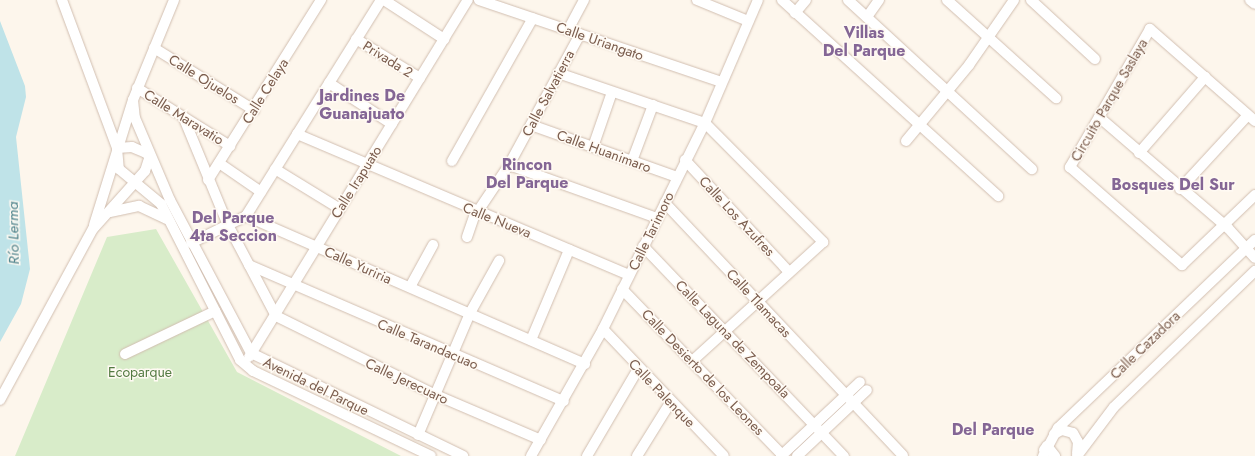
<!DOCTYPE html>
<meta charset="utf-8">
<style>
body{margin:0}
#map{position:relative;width:1255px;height:456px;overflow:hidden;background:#fdf6ec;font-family:Jost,sans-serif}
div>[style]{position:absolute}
.green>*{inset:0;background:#d8ecc9}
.water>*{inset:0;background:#bfe3e8}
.roads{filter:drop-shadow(0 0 1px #d1beb0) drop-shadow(0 0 1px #d1beb0)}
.minor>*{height:10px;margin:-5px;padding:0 5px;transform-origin:5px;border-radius:5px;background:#fff}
span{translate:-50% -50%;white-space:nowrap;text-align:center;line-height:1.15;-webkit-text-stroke:3px #fffaf3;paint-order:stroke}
.street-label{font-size:14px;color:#7a5c4d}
.park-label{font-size:14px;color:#537a41}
.water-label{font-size:15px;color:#437c86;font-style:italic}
.quarter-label{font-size:16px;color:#846695;font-weight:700}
</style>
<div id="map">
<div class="green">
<div style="clip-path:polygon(156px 229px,237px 372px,401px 456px,15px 456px,107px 237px)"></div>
</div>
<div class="water">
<div style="clip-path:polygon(0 21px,25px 86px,26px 97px,16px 137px,30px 269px,21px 304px,0 342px)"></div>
</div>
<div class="roads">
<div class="minor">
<div style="left:62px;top:0;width:158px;rotate:69.6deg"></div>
<div style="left:117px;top:148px;width:21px;rotate:85deg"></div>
<div style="left:119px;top:169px;width:55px;rotate:39.8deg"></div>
<div style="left:161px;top:204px;width:175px;rotate:63.1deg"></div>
<div style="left:240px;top:360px;width:17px;rotate:40deg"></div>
<div style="left:253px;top:371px;width:197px;rotate:25.5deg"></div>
<div style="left:384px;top:0;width:72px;rotate:33deg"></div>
<div style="left:479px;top:0;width:256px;rotate:18.7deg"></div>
<div style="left:697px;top:0;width:55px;rotate:22.4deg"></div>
<div style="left:782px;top:0;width:292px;rotate:42.2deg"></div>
<div style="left:848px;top:0;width:250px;rotate:42.6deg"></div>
<div style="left:947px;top:0;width:147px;rotate:42deg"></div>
<div style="left:1031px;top:0;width:87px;rotate:42.7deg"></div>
<div style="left:1250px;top:0;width:6px;rotate:39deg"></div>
<div style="left:795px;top:13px;width:17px;rotate:-50deg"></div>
<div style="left:867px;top:17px;width:21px;rotate:-55deg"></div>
<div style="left:568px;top:30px;width:34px;rotate:-62deg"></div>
<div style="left:356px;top:39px;width:75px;rotate:31.4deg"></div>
<div style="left:154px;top:48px;width:118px;rotate:31.8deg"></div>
<div style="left:558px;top:73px;width:155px;rotate:18.8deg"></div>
<div style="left:705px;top:123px;width:168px;rotate:45.2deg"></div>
<div style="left:823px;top:242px;width:177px;rotate:137.7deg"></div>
<div style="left:329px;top:83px;width:75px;rotate:33.1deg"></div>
<div style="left:137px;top:88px;width:110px;rotate:31.9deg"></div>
<div style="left:133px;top:100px;width:18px;rotate:84deg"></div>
<div style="left:135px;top:118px;width:89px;rotate:66.9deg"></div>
<div style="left:170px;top:200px;width:173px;rotate:62.1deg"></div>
<div style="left:251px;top:353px;width:236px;rotate:25.9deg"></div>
<div style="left:183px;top:116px;width:118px;rotate:67.6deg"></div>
<div style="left:228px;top:225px;width:103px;rotate:62.2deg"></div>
<div style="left:276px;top:316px;width:178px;rotate:26.3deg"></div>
<div style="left:436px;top:395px;width:114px;rotate:23.2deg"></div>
<div style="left:1099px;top:117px;width:170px;rotate:40.7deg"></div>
<div style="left:1228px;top:228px;width:40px;rotate:48deg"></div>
<div style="left:1255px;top:121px;width:140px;rotate:-138.8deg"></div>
<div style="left:1150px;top:29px;width:160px;rotate:120.1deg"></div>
<div style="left:1070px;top:167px;width:149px;rotate:41.2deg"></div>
<div style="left:1182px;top:265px;width:101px;rotate:-43.8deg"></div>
<div style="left:531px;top:125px;width:155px;rotate:19.6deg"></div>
<div style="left:297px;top:134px;width:361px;rotate:23deg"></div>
<div style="left:906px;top:141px;width:99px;rotate:-50.3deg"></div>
<div style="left:969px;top:65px;width:79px;rotate:-55.3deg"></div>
<div style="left:593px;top:147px;width:58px;rotate:-70.9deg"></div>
<div style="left:1139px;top:153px;width:101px;rotate:-49deg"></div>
<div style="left:685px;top:160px;width:153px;rotate:47.1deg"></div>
<div style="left:452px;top:161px;width:164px;rotate:-60.5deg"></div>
<div style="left:632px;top:161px;width:60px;rotate:-69.4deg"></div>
<div style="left:219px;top:163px;width:51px;rotate:34.6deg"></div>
<div style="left:509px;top:165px;width:157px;rotate:19.7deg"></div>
<div style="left:275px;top:169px;width:76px;rotate:31.6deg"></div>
<div style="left:208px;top:180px;width:213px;rotate:-57.9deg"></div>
<div style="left:1180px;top:189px;width:100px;rotate:-47.4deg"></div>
<div style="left:665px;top:203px;width:347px;rotate:46.7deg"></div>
<div style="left:110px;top:212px;width:30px;rotate:-12deg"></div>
<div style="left:139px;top:206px;width:31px;rotate:25deg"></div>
<div style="left:246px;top:216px;width:370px;rotate:23.6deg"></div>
<div style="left:246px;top:216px;width:255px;rotate:-58deg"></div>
<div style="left:94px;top:225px;width:131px;rotate:-72.7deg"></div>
<div style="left:133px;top:100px;width:108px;rotate:-67.7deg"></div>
<div style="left:467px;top:237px;width:21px;rotate:-71deg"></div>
<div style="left:474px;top:217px;width:63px;rotate:-56.1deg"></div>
<div style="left:509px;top:165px;width:149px;rotate:-61.5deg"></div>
<div style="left:191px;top:243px;width:61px;rotate:-26.1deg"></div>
<div style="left:643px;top:246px;width:291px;rotate:46.3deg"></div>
<div style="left:249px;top:265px;width:343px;rotate:23.4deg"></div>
<div style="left:410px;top:287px;width:48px;rotate:-61.3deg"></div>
<div style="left:622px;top:289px;width:232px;rotate:46deg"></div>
<div style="left:603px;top:329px;width:175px;rotate:46.4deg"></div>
<div style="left:531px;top:340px;width:98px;rotate:-67.1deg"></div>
<div style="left:125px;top:354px;width:100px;rotate:-25.5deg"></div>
<div style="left:249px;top:357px;width:419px;rotate:-58.5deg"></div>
<div style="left:0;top:400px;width:195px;rotate:-61.5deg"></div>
<div style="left:93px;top:229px;width:78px;rotate:-48.1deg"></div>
<div style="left:145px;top:171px;width:16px;rotate:-72deg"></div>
<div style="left:150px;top:156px;width:5px;rotate:-143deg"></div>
<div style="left:146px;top:153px;width:15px;rotate:-157deg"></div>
<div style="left:132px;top:147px;width:15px;rotate:176deg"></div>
<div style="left:1054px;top:434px;width:9px;rotate:-27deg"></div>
<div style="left:1062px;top:430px;width:11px;rotate:15deg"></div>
<div style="left:1073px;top:433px;width:10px;rotate:61deg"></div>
<div style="left:1078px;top:442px;width:11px;rotate:95deg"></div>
<div style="left:418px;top:435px;width:133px;rotate:-66.9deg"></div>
<div style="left:470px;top:313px;width:60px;rotate:-60.9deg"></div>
<div style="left:1044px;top:450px;width:5px;rotate:-53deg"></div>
<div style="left:1047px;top:446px;width:13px;rotate:51deg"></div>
<div style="left:531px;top:456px;width:146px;rotate:-60.4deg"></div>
<div style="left:603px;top:329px;width:230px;rotate:-63.7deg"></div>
<div style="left:705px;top:123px;width:134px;rotate:-66.7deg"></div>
<div style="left:587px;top:456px;width:101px;rotate:-59.6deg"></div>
<div style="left:637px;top:456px;width:62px;rotate:-58.1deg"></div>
<div style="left:781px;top:456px;width:108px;rotate:-43.1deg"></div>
<div style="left:797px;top:456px;width:96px;rotate:-43.3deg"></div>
<div style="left:1043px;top:456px;width:32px;rotate:-62deg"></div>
<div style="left:1058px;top:428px;width:272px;rotate:-43.7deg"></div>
<div style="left:1077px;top:456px;width:61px;rotate:-52.9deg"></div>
<div style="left:1114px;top:407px;width:196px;rotate:-44deg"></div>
</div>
</div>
<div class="street-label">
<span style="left:600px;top:41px;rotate:19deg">Calle Uriangato</span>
<span style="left:388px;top:59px;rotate:32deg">Privada 2</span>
<span style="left:204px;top:79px;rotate:32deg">Calle Ojuelos</span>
<span style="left:265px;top:91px;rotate:-58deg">Calle Celaya</span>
<span style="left:548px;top:93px;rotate:-62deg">Calle Salvatierra</span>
<span style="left:1109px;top:100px;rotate:-60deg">Circuito Parque Saslaya</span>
<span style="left:184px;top:117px;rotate:32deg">Calle Maravatio</span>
<span style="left:604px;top:151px;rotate:20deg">Calle Huanimaro</span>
<span style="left:356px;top:182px;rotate:-58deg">Calle Irapuato</span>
<span style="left:737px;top:216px;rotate:47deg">Calle Los Azufres</span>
<span style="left:497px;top:220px;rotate:22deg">Calle Nueva</span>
<span style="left:651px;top:231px;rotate:-64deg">Calle Tarimoro</span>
<span style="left:358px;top:265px;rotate:24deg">Calle Yuriria</span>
<span style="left:759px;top:303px;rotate:47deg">Calle Tlamacas</span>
<span style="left:733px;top:339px;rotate:46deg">Calle Laguna de Zempoala</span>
<span style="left:428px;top:344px;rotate:23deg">Calle Tarandacuao</span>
<span style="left:1145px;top:345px;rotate:-44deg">Calle Cazadora</span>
<span style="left:703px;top:372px;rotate:46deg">Calle Desierto de los Leones</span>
<span style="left:407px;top:381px;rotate:25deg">Calle Jerecuaro</span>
<span style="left:316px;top:386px;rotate:26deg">Avenida del Parque</span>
<span style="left:662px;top:393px;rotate:46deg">Calle Palenque</span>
</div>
<div class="park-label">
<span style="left:140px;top:372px">Ecoparque</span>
</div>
<div class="water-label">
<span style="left:14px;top:233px;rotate:-91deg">Río Lerma</span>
</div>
<div class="quarter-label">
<span style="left:864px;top:42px">Villas<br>Del Parque</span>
<span style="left:362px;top:105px">Jardines De<br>Guanajuato</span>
<span style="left:527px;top:174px">Rincon<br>Del Parque</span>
<span style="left:1173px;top:185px">Bosques Del Sur</span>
<span style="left:233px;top:227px">Del Parque<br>4ta Seccion</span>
<span style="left:993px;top:430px">Del Parque</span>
</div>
</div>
